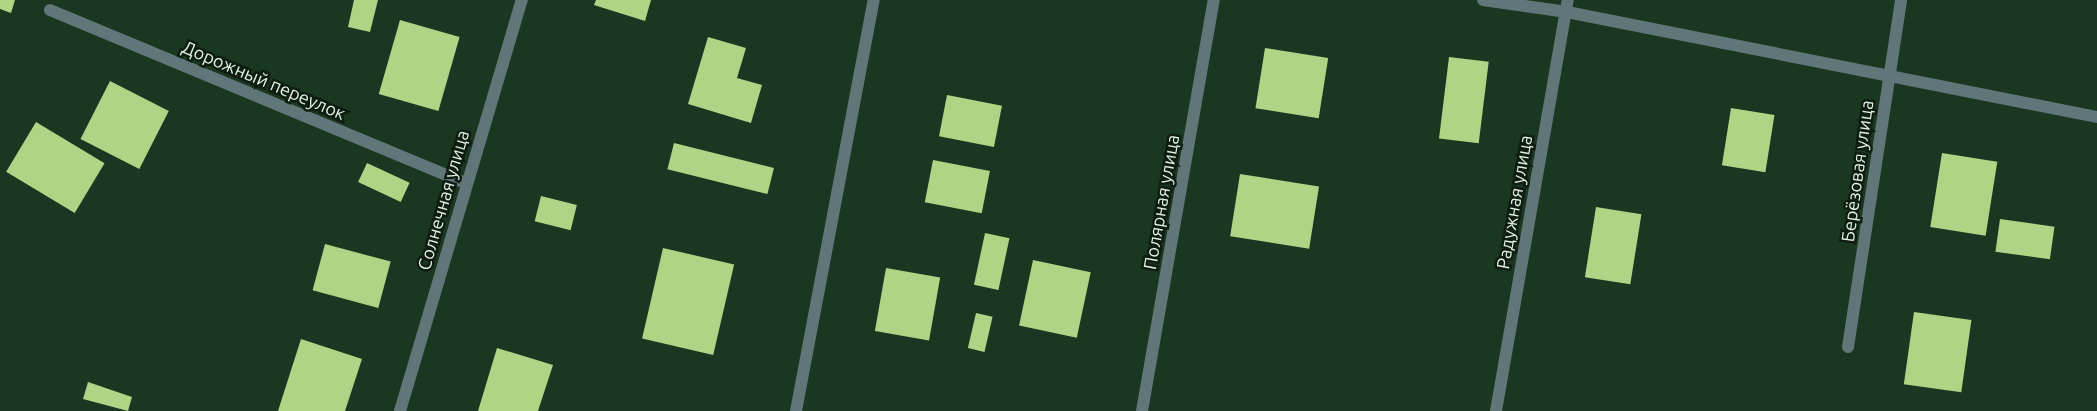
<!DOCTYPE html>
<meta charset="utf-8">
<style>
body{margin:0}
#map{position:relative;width:2097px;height:411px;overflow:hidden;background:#1a3821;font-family:Ubuntu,sans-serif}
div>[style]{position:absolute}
.building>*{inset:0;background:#aed585;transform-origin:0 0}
.minor>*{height:12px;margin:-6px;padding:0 6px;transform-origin:6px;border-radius:6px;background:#617679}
span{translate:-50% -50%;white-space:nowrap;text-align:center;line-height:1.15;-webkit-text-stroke:5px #0f1c11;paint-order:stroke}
.street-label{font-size:18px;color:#e1f3e4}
</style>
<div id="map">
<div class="building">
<div style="clip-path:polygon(0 0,15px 0,11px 13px,0 9px)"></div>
<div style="clip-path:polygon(354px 0,378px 0,370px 32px,348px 27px)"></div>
<div style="clip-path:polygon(596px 0,651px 0,645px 21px,594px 5px)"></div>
<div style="left:400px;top:20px;width:62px;height:77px;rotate:16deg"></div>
<div style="clip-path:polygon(708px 37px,746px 48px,737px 78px,762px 85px,751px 123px,688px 104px)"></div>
<div style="left:1265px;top:48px;width:64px;height:61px;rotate:9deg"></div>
<div style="left:1449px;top:57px;width:40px;height:82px;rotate:7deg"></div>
<div style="left:110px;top:81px;width:66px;height:65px;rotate:27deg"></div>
<div style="left:947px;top:95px;width:56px;height:42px;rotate:11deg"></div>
<div style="left:1731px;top:108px;width:44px;height:58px;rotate:9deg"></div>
<div style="left:36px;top:122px;width:80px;height:58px;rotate:31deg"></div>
<div style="left:674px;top:143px;width:103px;height:27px;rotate:14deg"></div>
<div style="left:1942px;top:153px;width:56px;height:75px;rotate:9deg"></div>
<div style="left:933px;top:160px;width:58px;height:43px;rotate:11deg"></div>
<div style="left:367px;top:163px;width:47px;height:21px;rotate:25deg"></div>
<div style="left:1240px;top:174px;width:80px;height:63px;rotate:9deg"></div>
<div style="left:541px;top:196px;width:37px;height:26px;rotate:14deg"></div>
<div style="left:1596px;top:207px;width:46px;height:71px;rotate:9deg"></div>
<div style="left:2000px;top:219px;width:55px;height:33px;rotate:8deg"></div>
<div style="left:985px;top:233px;width:25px;height:53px;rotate:12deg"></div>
<div style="left:325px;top:244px;width:68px;height:48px;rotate:15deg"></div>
<div style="left:663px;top:248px;width:73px;height:93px;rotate:13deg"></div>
<div style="left:1033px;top:260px;width:59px;height:67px;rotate:12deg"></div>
<div style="left:886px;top:268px;width:55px;height:64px;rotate:10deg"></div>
<div style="left:1914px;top:312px;width:58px;height:73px;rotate:8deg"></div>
<div style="left:976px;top:313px;width:17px;height:36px;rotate:13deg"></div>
<div style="clip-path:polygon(301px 339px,362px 359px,345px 411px,278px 411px)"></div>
<div style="clip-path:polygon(497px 348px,553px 365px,538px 411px,478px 411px)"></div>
<div style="clip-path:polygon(88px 382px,132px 397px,128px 411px,83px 399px)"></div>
</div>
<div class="minor">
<div style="left:1483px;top:0;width:85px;rotate:8.1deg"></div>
<div style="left:1567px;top:12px;width:540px;rotate:11.21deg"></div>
<div style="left:50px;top:10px;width:450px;rotate:22.6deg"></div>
<div style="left:1848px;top:347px;width:351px;rotate:-81.3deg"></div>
<div style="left:400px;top:411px;width:429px;rotate:-73.5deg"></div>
<div style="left:796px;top:411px;width:418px;rotate:-79.3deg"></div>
<div style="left:1142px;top:411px;width:417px;rotate:-80.1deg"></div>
<div style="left:1496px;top:411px;width:417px;rotate:-80.1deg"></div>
</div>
<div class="street-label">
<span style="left:264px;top:80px;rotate:23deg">Дорожный переулок</span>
<span style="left:1857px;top:171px;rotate:-82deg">Берёзовая улица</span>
<span style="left:443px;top:200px;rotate:-74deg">Солнечная улица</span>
<span style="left:1161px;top:202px;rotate:-80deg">Полярная улица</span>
<span style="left:1514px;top:202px;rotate:-80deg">Радужная улица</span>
</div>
</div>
